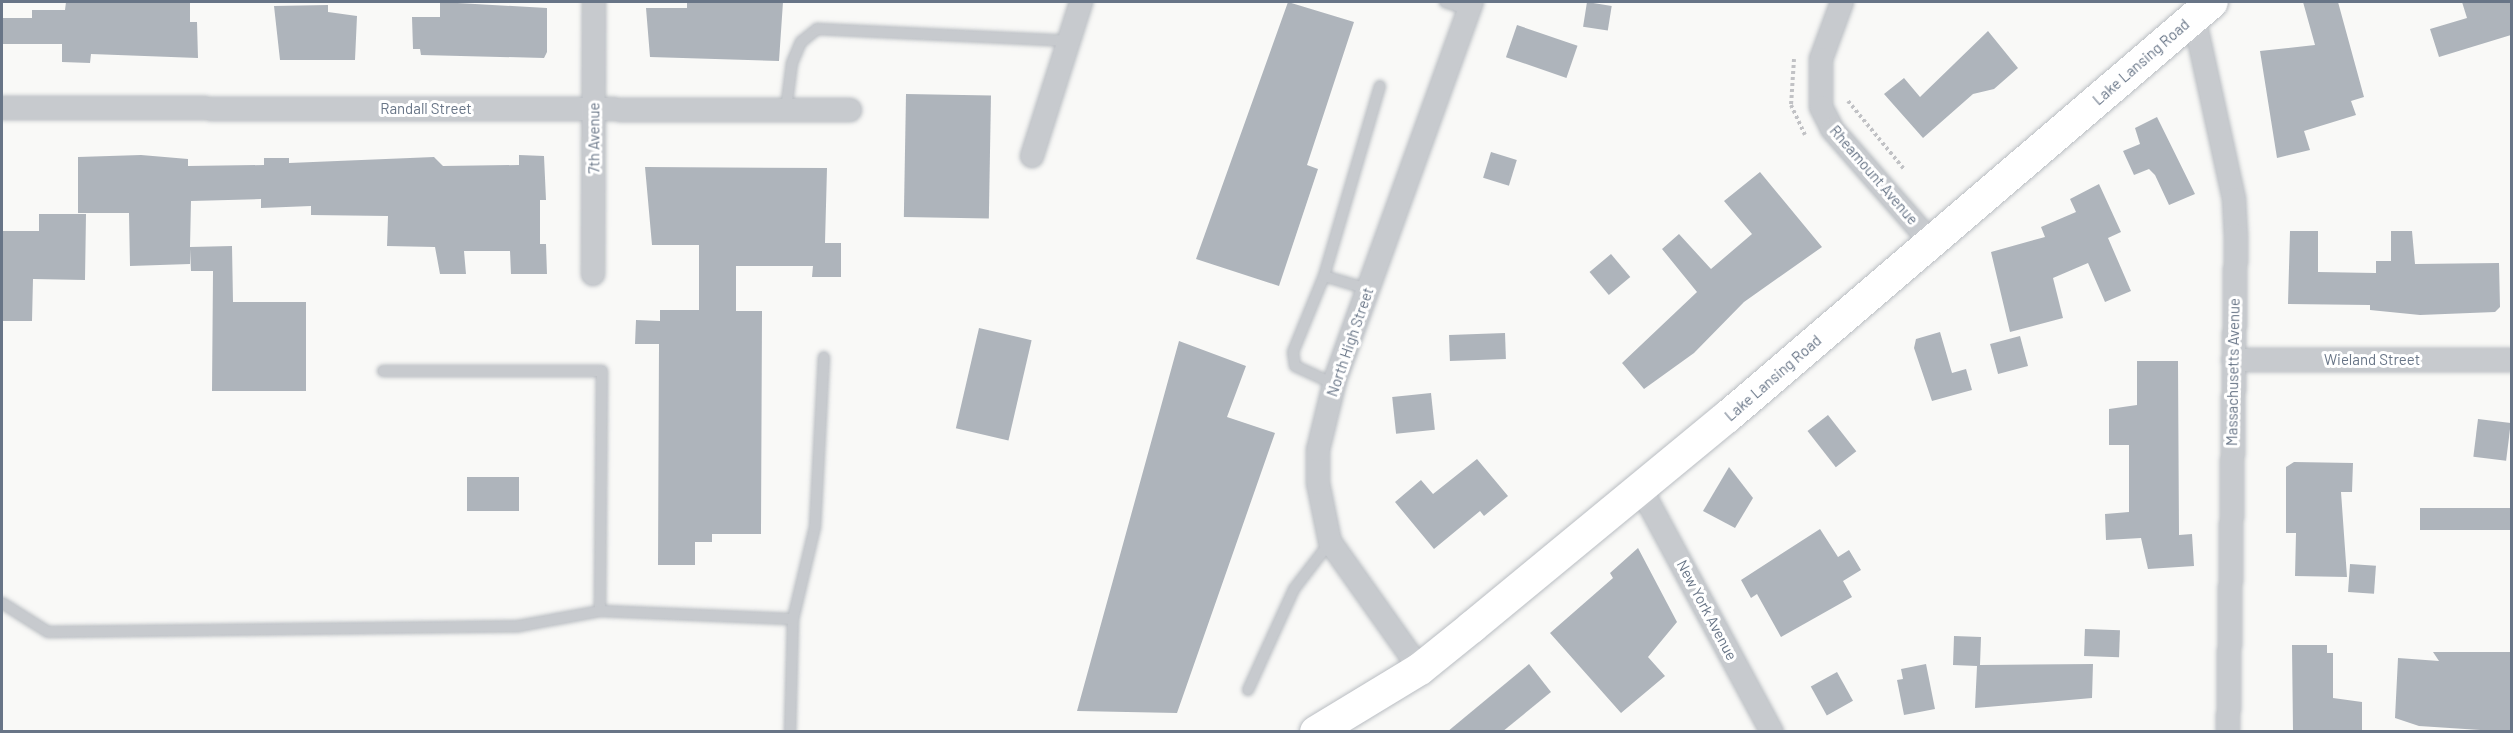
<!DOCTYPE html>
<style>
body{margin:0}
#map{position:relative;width:2513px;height:733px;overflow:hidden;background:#f9f9f7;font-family:Barlow,sans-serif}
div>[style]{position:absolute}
.building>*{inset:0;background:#aeb4bb;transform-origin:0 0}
.path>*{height:4px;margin-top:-2px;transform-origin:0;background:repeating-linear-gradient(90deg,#c1c2c5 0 3px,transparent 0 6px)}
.roads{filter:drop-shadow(0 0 2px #b9bdc2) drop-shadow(0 0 2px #b9bdc2)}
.service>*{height:10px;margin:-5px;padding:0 5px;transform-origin:5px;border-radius:5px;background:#c7cace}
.minor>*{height:22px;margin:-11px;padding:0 11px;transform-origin:11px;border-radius:11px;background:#c7cace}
.secondary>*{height:32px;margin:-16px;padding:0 16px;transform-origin:16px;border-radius:16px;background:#fff}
span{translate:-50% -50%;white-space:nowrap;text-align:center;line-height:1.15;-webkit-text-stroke:6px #fff;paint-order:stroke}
.street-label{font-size:15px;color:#687587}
.frame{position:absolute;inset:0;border:3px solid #687587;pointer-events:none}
</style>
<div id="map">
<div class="building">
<div style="clip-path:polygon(66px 2px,190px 2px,190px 22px,197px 22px,198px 58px,91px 54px,90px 63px,62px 62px,62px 44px,2px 44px,2px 18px,32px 18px,32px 10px,65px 10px)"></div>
<div style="clip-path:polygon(440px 2px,547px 8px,547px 52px,544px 58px,421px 55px,420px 49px,413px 49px,412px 17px,440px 17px)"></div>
<div style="clip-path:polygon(687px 2px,783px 2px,779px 61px,650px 57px,646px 8px,687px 8px)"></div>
<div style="clip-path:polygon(1288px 2px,1354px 22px,1307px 165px,1318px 169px,1279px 286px,1196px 259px)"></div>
<div style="left:1587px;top:2px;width:25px;height:25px;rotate:9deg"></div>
<div style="clip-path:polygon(2303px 2px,2338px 2px,2364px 97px,2351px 101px,2356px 115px,2304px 131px,2310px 150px,2277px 158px,2260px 51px,2315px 45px)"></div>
<div style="clip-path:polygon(2462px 2px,2511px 2px,2511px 35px,2439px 57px,2430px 29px,2467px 18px)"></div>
<div style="clip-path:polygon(328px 5px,328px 12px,357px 16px,355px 60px,280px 60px,274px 6px)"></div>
<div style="left:1517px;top:25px;width:64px;height:34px;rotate:19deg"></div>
<div style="clip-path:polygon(1988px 31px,2018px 68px,1994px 89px,1973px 94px,1923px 138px,1884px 94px,1904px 78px,1920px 97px)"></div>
<div style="left:906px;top:94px;width:85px;height:123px;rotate:1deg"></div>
<div style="clip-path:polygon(2157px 117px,2195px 194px,2169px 205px,2155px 175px,2149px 169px,2134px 175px,2123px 151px,2140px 144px,2135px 128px)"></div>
<div style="left:1491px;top:152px;width:27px;height:27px;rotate:17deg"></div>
<div style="clip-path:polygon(141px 155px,188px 159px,188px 166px,264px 165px,264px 158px,289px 158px,289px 163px,434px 157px,443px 166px,519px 165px,519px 155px,544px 156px,546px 200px,540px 200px,540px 244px,546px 244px,547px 274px,511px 274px,510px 251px,464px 251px,466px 274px,440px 274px,435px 247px,387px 246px,388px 216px,311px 215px,311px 206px,261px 208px,261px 199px,191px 201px,190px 247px,232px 246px,233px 302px,306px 302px,306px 391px,212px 391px,213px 271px,191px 271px,190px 249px,190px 264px,130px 266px,129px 213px,78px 213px,78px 157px)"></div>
<div style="clip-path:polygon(645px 167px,827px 168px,825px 243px,841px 243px,841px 277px,812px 277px,813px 266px,736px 266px,736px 311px,762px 311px,761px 534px,712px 534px,712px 542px,695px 542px,695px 565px,658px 565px,659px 344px,635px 344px,636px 320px,660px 321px,660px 310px,699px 310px,699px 245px,652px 245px)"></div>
<div style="clip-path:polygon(1760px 172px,1822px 247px,1744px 302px,1694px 353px,1644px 389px,1622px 363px,1697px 292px,1662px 249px,1679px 234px,1711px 269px,1752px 234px,1724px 201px)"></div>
<div style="clip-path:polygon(2099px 184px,2121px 232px,2108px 238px,2131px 291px,2105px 302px,2088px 263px,2053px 278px,2063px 318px,2010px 332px,1991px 252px,2045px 237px,2041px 227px,2076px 212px,2070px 199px)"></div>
<div style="clip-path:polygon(39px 214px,86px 214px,85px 280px,33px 279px,32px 321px,2px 321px,2px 231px,39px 231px)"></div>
<div style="clip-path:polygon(2290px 231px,2318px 231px,2318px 272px,2376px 273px,2376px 261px,2391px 261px,2391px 231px,2412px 231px,2415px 264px,2499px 263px,2500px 307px,2495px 312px,2420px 315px,2370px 310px,2370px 305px,2288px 304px)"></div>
<div style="left:1611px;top:254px;width:30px;height:28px;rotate:50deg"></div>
<div style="left:979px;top:328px;width:54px;height:103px;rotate:13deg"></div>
<div style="clip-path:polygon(1940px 332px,1952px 373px,1966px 369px,1972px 390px,1932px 401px,1914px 348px,1916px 339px)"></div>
<div style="left:1505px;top:333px;width:26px;height:56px;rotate:88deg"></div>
<div style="left:2020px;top:336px;width:31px;height:31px;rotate:75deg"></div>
<div style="clip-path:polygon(1179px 341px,1246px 366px,1227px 417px,1275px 433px,1177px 713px,1077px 711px)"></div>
<div style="clip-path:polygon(2137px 361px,2178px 361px,2179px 535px,2192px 534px,2194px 566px,2148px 569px,2141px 538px,2106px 540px,2105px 514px,2129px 512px,2129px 445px,2109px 445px,2109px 409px,2137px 405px)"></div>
<div style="left:1431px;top:393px;width:37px;height:39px;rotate:84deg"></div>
<div style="left:1828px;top:415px;width:46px;height:26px;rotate:52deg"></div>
<div style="left:2478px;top:419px;width:33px;height:38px;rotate:7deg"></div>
<div style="clip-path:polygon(1477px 459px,1508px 496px,1484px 516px,1480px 511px,1434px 549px,1395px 502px,1421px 480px,1433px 494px)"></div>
<div style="clip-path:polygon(2294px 462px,2353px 463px,2352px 492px,2341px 492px,2347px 577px,2295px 576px,2296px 533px,2286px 533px,2286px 467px)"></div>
<div style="clip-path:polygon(1729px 467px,1753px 498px,1735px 528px,1703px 511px)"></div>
<div style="left:467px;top:477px;width:52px;height:34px"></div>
<div style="left:2420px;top:508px;width:91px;height:22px"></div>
<div style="clip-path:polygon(1820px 529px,1838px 557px,1849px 550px,1861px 570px,1843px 581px,1852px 597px,1781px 637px,1757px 594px,1751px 598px,1741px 580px)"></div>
<div style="clip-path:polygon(1638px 548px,1677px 622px,1648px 657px,1665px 676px,1621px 713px,1550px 633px,1613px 578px,1610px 573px)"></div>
<div style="left:2350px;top:564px;width:26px;height:28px;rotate:4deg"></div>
<div style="left:2085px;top:629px;width:35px;height:27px;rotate:2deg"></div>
<div style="clip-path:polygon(1954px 636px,1981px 637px,1980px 665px,2093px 664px,2092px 698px,1975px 708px,1977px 666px,1953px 665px)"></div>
<div style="clip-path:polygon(2292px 645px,2327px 645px,2327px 653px,2333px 653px,2333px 698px,2362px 702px,2362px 732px,2293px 732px)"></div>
<div style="clip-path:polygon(2433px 652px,2511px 652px,2511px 732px,2419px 726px,2395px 718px,2398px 658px,2439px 661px)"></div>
<div style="clip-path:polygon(1529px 664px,1551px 692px,1502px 732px,1447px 732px)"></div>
<div style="clip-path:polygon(1926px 664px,1935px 709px,1904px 715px,1897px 680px,1903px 679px,1901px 669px)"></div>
<div style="left:1837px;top:672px;width:33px;height:30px;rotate:61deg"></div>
</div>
<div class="path">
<div style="left:1794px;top:59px;width:46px;rotate:93.7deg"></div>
<div style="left:1791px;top:105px;width:33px;rotate:65deg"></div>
<div style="left:1848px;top:101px;width:88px;rotate:50.5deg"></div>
</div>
<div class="roads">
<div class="service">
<div style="left:1445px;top:2px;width:25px;rotate:18deg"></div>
<div style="left:786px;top:109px;width:46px;rotate:-82.6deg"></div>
<div style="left:792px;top:63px;width:23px;rotate:-67deg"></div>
<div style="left:801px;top:42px;width:21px;rotate:-39deg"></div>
<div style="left:817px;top:29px;width:250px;rotate:2.7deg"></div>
<div style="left:1324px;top:276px;width:82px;rotate:112.2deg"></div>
<div style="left:1293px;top:352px;width:14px;rotate:82deg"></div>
<div style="left:1295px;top:366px;width:43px;rotate:24.8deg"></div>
<div style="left:1368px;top:289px;width:46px;rotate:-163.5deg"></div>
<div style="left:1324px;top:276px;width:198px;rotate:-73.6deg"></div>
<div style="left:383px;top:371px;width:219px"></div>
<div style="left:602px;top:371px;width:240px;rotate:90.5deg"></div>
<div style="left:600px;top:611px;width:193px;rotate:2.4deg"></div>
<div style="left:793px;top:619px;width:113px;rotate:91.5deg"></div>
<div style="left:2px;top:603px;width:54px;rotate:32.2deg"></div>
<div style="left:48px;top:632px;width:471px;rotate:-0.7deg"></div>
<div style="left:519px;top:626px;width:82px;rotate:-10.5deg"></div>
<div style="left:793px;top:619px;width:95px;rotate:-76.6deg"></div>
<div style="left:815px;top:527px;width:170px;rotate:-87deg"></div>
<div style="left:1248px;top:690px;width:111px;rotate:-65.5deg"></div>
<div style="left:1294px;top:589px;width:59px;rotate:-52.5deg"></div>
</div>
<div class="minor">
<div style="left:1842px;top:2px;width:61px;rotate:110.2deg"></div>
<div style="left:1821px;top:59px;width:48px;rotate:90deg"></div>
<div style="left:1821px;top:107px;width:25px;rotate:63deg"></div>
<div style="left:1832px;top:129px;width:150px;rotate:48.8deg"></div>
<div style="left:2194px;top:17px;width:186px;rotate:77.6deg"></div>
<div style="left:2234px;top:199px;width:36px;rotate:87deg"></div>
<div style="left:2236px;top:235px;width:497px;rotate:90.9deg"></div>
<div style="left:2px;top:108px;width:848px;rotate:0.14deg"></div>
<div style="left:1032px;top:156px;width:162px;rotate:-72.3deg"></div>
<div style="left:593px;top:274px;width:272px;rotate:-89.8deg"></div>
<div style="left:2233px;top:360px;width:279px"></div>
<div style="left:1641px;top:489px;width:276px;rotate:61.7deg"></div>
<div style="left:1420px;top:669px;width:156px;rotate:-125.3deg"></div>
<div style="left:1330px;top:542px;width:60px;rotate:-101.5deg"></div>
<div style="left:1318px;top:483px;width:33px;rotate:-90deg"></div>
<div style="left:1318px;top:450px;width:72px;rotate:-76.3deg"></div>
<div style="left:1335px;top:380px;width:402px;rotate:-70.1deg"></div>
</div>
<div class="secondary">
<div style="left:1316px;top:732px;width:122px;rotate:-31.2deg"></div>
<div style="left:1420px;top:669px;width:67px;rotate:-38.9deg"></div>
<div style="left:1472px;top:627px;width:330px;rotate:-39.5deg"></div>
<div style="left:1727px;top:417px;width:638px;rotate:-40.55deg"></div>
</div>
</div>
<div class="street-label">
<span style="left:2141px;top:62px;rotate:-41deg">Lake Lansing Road</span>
<span style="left:426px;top:109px">Randall Street</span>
<span style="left:594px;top:138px;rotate:-90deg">7th Avenue</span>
<span style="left:1874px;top:175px;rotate:49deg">Rheamount Avenue</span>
<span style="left:1350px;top:342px;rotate:-71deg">North High Street</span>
<span style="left:2372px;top:360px">Wieland Street</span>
<span style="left:2233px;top:372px;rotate:-89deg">Massachusetts Avenue</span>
<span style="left:1773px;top:378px;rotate:-41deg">Lake Lansing Road</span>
<span style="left:1707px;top:610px;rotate:62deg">New York Avenue</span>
</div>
<div class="frame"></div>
</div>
